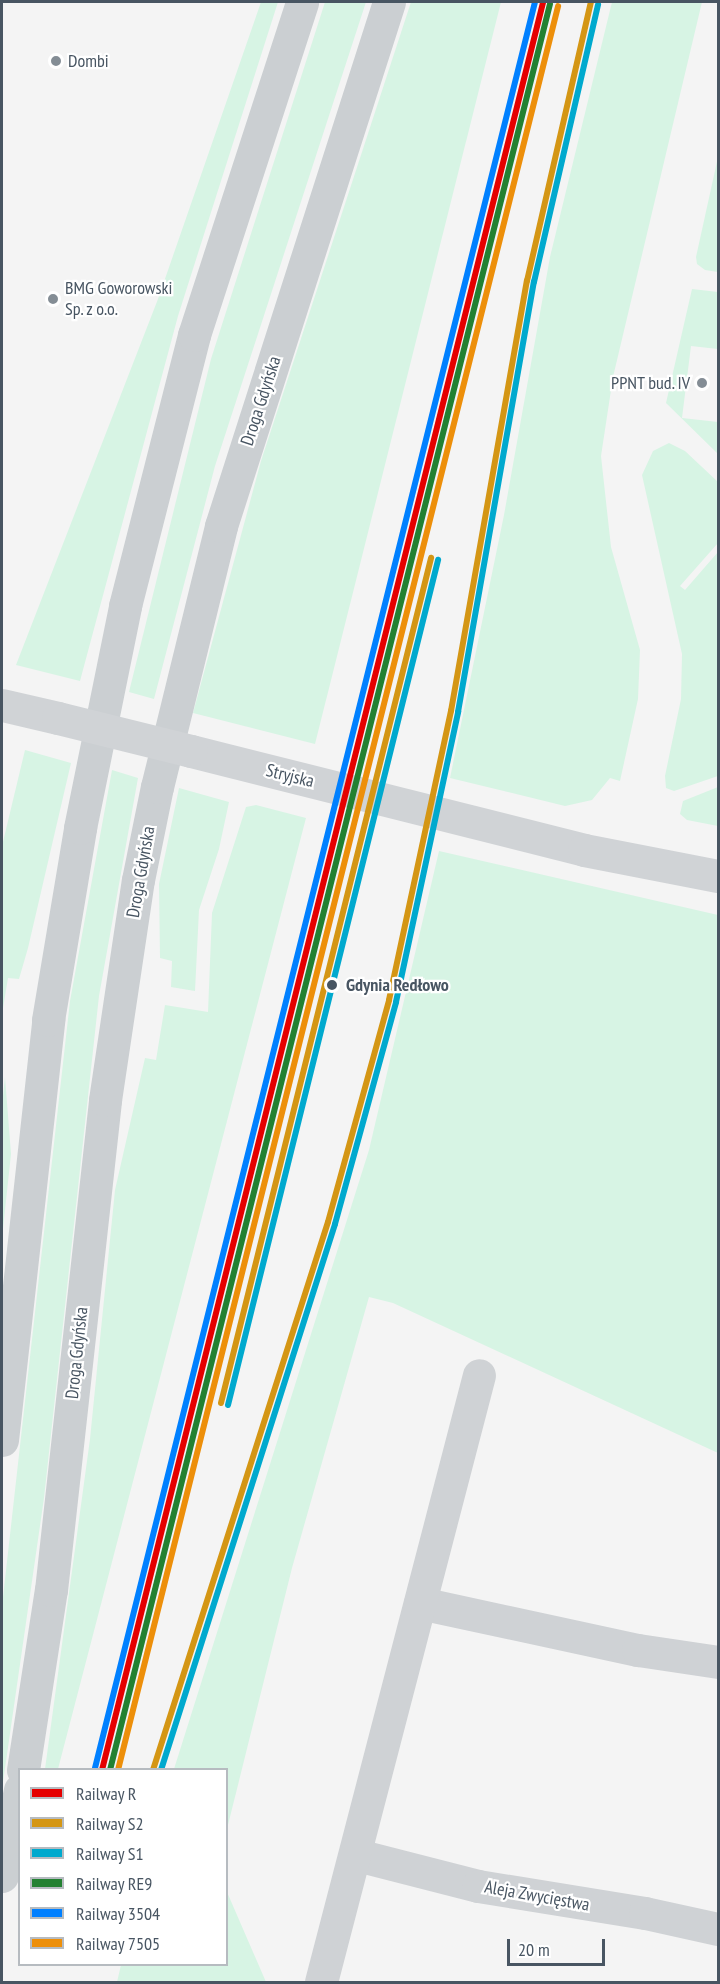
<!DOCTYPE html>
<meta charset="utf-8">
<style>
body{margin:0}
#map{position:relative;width:720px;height:1984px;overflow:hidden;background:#f4f4f4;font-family:"PT Sans Narrow",sans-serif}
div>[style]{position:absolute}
.green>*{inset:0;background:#d7f4e4}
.minor>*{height:33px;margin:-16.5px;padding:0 16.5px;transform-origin:16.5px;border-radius:16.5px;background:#cfd2d5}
.secondary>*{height:33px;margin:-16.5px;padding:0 16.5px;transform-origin:16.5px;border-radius:16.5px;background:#d0d3d6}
.primary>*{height:33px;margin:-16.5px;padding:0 16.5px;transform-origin:16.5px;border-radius:16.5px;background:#cbcfd2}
.secondary-bridge>*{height:33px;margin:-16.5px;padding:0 16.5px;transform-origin:16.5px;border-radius:16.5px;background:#d0d3d6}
.rail-1>*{height:6px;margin:-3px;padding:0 3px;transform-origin:3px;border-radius:3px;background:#e50000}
.rail-2>*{height:6px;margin:-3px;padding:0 3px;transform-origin:3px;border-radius:3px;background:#d49614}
.rail-3>*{height:6px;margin:-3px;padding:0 3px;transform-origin:3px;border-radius:3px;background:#00a9ce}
.rail-4>*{height:6px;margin:-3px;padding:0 3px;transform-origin:3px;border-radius:3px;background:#238132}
.rail-5>*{height:6px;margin:-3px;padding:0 3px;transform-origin:3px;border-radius:3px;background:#0080ff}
.rail-6>*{height:6px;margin:-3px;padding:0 3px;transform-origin:3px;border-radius:3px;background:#ed8f0a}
.dots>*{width:16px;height:16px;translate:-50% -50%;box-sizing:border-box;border:3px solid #fff;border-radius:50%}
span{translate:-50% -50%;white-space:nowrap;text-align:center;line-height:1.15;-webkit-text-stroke:4.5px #fff;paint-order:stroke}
.poi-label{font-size:18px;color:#485562}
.left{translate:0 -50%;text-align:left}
.right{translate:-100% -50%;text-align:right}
.street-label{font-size:18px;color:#485562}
.stop-label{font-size:18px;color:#485562;font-weight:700}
.frame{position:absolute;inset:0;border:3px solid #485562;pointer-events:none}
.legend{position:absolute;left:18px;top:1768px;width:210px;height:198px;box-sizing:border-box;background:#fff;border:2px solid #b6bbc0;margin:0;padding:8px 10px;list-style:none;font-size:18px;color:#485562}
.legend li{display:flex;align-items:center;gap:12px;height:30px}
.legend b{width:30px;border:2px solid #b6bbc0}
.scale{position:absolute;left:507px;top:1939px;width:98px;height:27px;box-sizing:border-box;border:3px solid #485562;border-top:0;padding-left:8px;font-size:18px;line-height:21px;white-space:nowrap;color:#485562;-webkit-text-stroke:4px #fff;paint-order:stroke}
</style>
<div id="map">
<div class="green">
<div style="clip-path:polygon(261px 2px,278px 2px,178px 316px,80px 681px,16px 665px,158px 299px)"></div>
<div style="clip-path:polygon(325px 2px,366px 2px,215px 466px,154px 699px,129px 692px,211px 359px)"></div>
<div style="clip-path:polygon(411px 2px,501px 2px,315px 744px,193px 713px,261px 461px)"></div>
<div style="clip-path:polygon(612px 2px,702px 2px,613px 377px,601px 456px,611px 547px,640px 650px,638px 699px,620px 781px,610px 778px,592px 800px,565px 806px,450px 778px,504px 515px,550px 257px)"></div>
<div style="clip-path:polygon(718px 157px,718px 272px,705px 270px,697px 264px,696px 257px)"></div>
<div style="clip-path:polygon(692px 289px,718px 292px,718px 349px,691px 346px,682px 418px,718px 422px,718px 454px,666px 403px)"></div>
<div style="clip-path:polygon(669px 443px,685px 451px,718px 482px,718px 543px,680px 586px,685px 590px,718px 552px,718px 776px,674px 791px,666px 788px,665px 776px,681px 699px,682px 654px,642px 475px,653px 451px)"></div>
<div style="clip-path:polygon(25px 750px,71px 763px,28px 948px,19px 979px,8px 978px,3px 1008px,2px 846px)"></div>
<div style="clip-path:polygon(112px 770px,138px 778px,99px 996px,44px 1498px,3px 1782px,2px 1606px,70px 1001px)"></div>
<div style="clip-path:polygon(718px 787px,718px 826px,687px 820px,680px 814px,683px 801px)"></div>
<div style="clip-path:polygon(179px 788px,229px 802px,219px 849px,199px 910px,195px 991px,171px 987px,172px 961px,160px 958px,159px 884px)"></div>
<div style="clip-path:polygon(256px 805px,306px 818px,58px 1769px,45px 1769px,90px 1439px,115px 1190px,145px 1058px,156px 1060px,165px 1005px,208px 1012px,212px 913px,246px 807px)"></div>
<div style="clip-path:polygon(439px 851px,718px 915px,718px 1453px,393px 1303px,369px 1297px,292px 1568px,227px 1829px,226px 1770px,174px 1769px,369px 1150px)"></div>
<div style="clip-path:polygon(5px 1077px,11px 1154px,2px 1238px,2px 1105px)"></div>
<div style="clip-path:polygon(227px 1892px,266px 1982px,117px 1982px,121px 1965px,226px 1964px)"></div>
</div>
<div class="minor">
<div style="left:420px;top:1603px;width:223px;rotate:12.2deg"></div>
<div style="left:638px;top:1650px;width:81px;rotate:8.5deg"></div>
<div style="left:357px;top:1855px;width:125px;rotate:14.4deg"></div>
<div style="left:478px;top:1886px;width:169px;rotate:9.2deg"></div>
<div style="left:645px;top:1913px;width:75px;rotate:12.4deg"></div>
<div style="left:321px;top:1982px;width:627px;rotate:-75.41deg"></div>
</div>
<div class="secondary">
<div style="left:2px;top:705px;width:57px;rotate:13.1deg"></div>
<div style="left:191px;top:751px;width:405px;rotate:14.1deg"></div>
<div style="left:584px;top:850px;width:136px;rotate:11deg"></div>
</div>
<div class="primary">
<div style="left:2px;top:1440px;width:423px;rotate:-83.7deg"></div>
<div style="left:48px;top:1020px;width:195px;rotate:-80.5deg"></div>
<div style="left:80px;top:828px;width:227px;rotate:-78.5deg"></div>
<div style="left:125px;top:606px;width:280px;rotate:-75.7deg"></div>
<div style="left:194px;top:335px;width:350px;rotate:-72deg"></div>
<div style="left:23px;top:1770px;width:182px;rotate:-81.2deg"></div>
<div style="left:51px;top:1590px;width:493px;rotate:-83.7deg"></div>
<div style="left:105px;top:1100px;width:222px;rotate:-81.5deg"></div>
<div style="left:138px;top:880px;width:95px;rotate:-78.5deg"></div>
<div style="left:157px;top:787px;width:269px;rotate:-76.2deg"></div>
<div style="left:221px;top:526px;width:550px;rotate:-72.22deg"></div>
<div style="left:2px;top:1876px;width:88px;rotate:-78.2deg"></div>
</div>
<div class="secondary-bridge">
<div style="left:58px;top:718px;width:137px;rotate:13.9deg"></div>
</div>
<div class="rail-1">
<div style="left:102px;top:1770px;width:1822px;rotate:-75.99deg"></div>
</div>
<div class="rail-2">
<div style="left:221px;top:1403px;width:871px;rotate:-76.04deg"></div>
<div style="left:153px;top:1770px;width:575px;rotate:-72.29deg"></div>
<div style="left:328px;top:1222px;width:230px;rotate:-74.6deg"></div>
<div style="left:389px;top:1000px;width:296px;rotate:-77.9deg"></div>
<div style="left:451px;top:711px;width:437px;rotate:-80deg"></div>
<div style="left:527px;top:281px;width:286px;rotate:-77.1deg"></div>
</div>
<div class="rail-3">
<div style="left:228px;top:1405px;width:871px;rotate:-76.04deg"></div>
<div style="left:161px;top:1770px;width:573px;rotate:-72.32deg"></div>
<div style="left:335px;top:1224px;width:230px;rotate:-74.6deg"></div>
<div style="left:396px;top:1002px;width:297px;rotate:-77.9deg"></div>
<div style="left:458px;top:712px;width:437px;rotate:-80deg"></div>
<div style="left:534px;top:282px;width:285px;rotate:-77deg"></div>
</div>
<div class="rail-4">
<div style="left:110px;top:1770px;width:1820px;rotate:-76.01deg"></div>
</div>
<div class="rail-5">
<div style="left:95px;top:1768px;width:1820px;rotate:-76.01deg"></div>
</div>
<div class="rail-6">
<div style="left:118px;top:1770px;width:1818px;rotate:-75.99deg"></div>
</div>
<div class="dots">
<div style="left:56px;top:61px;background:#848d95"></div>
<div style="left:53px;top:299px;background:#848d95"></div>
<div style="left:702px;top:383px;background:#848d95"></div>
<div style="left:332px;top:985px;background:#485562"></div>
</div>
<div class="poi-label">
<span class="left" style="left:68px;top:61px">Dombi</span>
<span class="left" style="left:65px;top:299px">BMG Goworowski<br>Sp. z o.o.</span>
<span class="right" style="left:690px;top:383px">PPNT bud. IV</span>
</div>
<div class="street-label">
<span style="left:261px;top:401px;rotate:-72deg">Droga Gdyńska</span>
<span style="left:290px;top:776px;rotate:14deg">Stryjska</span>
<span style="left:141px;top:872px;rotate:-80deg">Droga Gdyńska</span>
<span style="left:77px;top:1353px;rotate:-84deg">Droga Gdyńska</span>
<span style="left:537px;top:1896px;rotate:10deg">Aleja Zwycięstwa</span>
</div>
<div class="stop-label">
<span class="left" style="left:346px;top:985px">Gdynia Redłowo</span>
</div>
<div class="frame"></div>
<ul class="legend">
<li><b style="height:8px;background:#e50000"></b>Railway R</li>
<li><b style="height:8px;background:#d49614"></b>Railway S2</li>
<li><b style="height:8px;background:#00a9ce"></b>Railway S1</li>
<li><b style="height:8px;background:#238132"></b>Railway RE9</li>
<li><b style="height:8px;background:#0080ff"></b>Railway 3504</li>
<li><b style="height:8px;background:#ed8f0a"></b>Railway 7505</li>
</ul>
<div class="scale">20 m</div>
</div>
